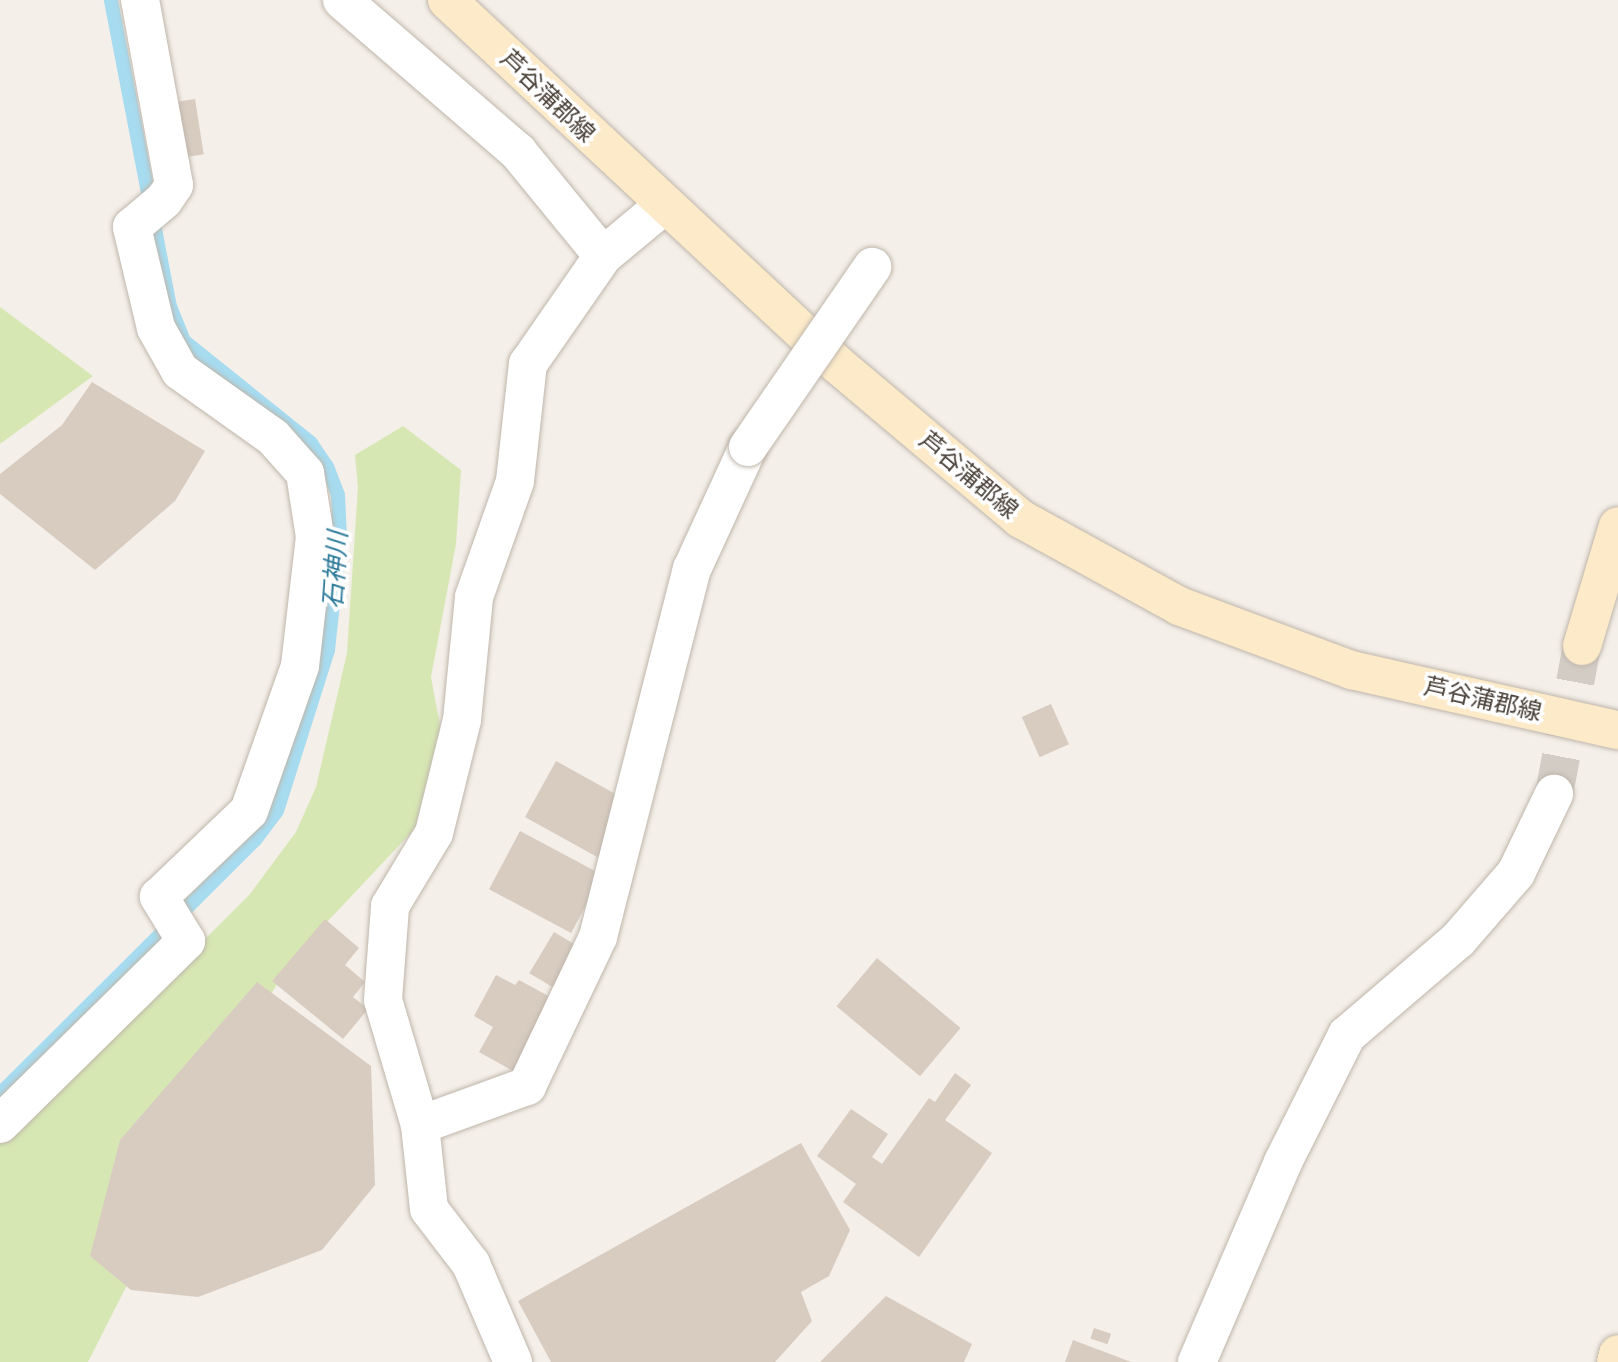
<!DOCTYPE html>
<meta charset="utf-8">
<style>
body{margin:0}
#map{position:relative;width:1618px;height:1362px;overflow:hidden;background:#f4efe9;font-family:Inter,"Noto Sans JP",sans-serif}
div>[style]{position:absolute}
.green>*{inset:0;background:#d7e7b3}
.stream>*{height:14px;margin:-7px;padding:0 7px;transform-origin:7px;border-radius:7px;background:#a7dbef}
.building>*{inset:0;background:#d8ccc1;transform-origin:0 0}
.street-tunnel>*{height:38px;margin-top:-19px;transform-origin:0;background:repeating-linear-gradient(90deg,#d2ccc5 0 38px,transparent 0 57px)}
.roads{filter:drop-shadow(0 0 2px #bfb6ab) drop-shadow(0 0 2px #bfb6ab)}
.street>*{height:38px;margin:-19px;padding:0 19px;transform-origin:19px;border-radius:19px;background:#fff}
.secondary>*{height:38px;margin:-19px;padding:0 19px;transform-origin:19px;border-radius:19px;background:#fdeac9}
.bridges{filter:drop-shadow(0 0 2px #bfb6ab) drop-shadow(0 0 2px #bfb6ab)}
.street-bridge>*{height:38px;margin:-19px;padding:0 19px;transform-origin:19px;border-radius:19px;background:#fff}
span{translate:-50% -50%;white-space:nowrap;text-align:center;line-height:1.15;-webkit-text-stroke:7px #fff;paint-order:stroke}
.street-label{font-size:24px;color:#483f37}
.water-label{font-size:26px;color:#2d7a9a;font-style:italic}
</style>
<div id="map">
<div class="green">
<div style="clip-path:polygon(0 307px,93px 376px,0 444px)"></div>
<div style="clip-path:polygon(403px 426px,461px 470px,456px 544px,431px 677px,444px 747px,424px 819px,295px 956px,182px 1134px,129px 1281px,88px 1362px,0 1362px,0 1144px,250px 894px,296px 832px,316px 787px,347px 653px,358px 487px,355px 455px)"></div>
</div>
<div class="stream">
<div style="left:0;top:1094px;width:360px;rotate:-44.9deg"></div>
<div style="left:255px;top:840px;width:36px;rotate:-53deg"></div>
<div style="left:277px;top:811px;width:169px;rotate:-72.4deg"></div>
<div style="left:328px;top:650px;width:112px;rotate:-83.8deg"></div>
<div style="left:340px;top:539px;width:44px;rotate:-92.6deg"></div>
<div style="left:338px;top:495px;width:30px;rotate:-111deg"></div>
<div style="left:327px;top:467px;width:29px;rotate:-124deg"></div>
<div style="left:311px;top:443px;width:163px;rotate:-141.2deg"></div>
<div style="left:184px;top:341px;width:37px;rotate:-112deg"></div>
<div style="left:170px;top:307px;width:313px;rotate:-100.9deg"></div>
</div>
<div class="building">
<div style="left:195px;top:99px;width:56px;height:29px;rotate:81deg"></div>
<div style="clip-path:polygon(92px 382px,205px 451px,175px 501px,95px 570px,0 494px,0 474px,62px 425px)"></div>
<div style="left:1051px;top:704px;width:44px;height:32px;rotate:66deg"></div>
<div style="left:556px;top:761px;width:83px;height:64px;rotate:29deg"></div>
<div style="left:520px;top:831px;width:93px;height:66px;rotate:28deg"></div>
<div style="clip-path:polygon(325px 919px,359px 948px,345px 965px,365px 982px,353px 997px,368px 1009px,343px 1039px,272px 981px)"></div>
<div style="left:554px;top:932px;width:31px;height:48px;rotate:31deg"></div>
<div style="left:877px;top:958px;width:109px;height:63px;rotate:40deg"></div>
<div style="clip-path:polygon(496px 975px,515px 985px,519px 980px,552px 998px,513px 1071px,479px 1052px,493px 1027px,474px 1016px)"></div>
<div style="clip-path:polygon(257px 982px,371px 1066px,375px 1185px,322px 1250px,198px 1297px,131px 1290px,90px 1256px,120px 1140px)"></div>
<div style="clip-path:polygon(955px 1073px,971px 1085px,945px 1120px,992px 1153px,919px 1257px,843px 1202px,856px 1184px,817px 1156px,851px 1109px,888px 1134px,872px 1157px,882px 1164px,929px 1098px,935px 1102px)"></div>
<div style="clip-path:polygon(801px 1143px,850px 1230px,829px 1276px,801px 1292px,812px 1321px,775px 1362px,551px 1362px,518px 1301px)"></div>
<div style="clip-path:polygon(886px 1296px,972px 1344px,964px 1362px,820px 1362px)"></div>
<div style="left:1094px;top:1328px;width:18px;height:11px;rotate:19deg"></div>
<div style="clip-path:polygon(1073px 1340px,1131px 1362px,1065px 1362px)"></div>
</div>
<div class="street-tunnel">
<div style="left:1554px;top:794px;width:151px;rotate:-79.3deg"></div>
</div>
<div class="roads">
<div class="street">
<div style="left:342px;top:0;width:233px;rotate:40.8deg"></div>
<div style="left:518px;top:152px;width:134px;rotate:50.7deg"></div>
<div style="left:0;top:1124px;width:261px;rotate:-44.5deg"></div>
<div style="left:186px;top:941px;width:52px;rotate:-121.5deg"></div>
<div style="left:159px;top:897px;width:124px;rotate:-43.7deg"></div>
<div style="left:249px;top:811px;width:154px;rotate:-70.6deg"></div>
<div style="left:300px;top:666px;width:130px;rotate:-83.4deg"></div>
<div style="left:315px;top:537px;width:65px;rotate:-98.9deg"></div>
<div style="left:305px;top:473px;width:48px;rotate:-131.6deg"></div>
<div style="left:273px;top:437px;width:114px;rotate:-144.6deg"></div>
<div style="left:180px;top:371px;width:49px;rotate:-119.2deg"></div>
<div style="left:156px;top:328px;width:104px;rotate:-103.4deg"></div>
<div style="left:132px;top:227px;width:42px;rotate:-40.2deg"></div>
<div style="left:164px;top:200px;width:18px;rotate:-56deg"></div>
<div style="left:174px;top:185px;width:188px;rotate:-100.4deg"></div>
<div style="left:420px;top:1125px;width:114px;rotate:-20deg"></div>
<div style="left:527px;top:1086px;width:165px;rotate:-64.5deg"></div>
<div style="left:598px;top:937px;width:380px;rotate:-75.7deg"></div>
<div style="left:692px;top:569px;width:134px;rotate:-65.3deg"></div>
<div style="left:513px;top:1362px;width:107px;rotate:-113.2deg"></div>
<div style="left:471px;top:1264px;width:69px;rotate:-127.4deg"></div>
<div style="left:429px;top:1209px;width:84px;rotate:-96.1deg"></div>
<div style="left:420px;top:1125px;width:130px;rotate:-106.5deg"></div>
<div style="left:383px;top:1000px;width:94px;rotate:-85.7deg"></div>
<div style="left:390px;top:906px;width:85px;rotate:-58.9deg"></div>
<div style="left:434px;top:833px;width:116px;rotate:-76.1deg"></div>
<div style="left:462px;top:720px;width:124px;rotate:-84.4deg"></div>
<div style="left:474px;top:597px;width:123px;rotate:-70.5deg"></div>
<div style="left:515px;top:481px;width:118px;rotate:-83.7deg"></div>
<div style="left:528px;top:364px;width:131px;rotate:-55.2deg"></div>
<div style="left:603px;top:256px;width:78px;rotate:-39.8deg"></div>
<div style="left:1197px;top:1362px;width:218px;rotate:-66.7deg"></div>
<div style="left:1283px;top:1162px;width:142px;rotate:-63.3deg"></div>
<div style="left:1347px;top:1035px;width:146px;rotate:-40.6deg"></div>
<div style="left:1458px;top:940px;width:89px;rotate:-49.1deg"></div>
<div style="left:1516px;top:873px;width:88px;rotate:-64.3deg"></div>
</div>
<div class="secondary">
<div style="left:447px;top:0;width:535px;rotate:43.03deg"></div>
<div style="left:838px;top:365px;width:239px;rotate:40.1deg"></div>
<div style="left:1021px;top:519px;width:180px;rotate:28.8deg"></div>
<div style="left:1179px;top:606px;width:184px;rotate:20.4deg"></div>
<div style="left:1351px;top:670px;width:274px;rotate:12.7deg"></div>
<div style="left:1582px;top:646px;width:125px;rotate:-73.3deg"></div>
<div style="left:1616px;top:1362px;width:8px;rotate:-76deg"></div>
</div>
</div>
<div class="bridges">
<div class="street-bridge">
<div style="left:748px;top:447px;width:219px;rotate:-55.4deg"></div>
</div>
</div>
<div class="street-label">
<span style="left:548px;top:96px;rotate:44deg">芦谷蒲郡線</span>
<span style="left:969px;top:475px;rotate:40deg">芦谷蒲郡線</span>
<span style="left:1483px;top:699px;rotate:13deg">芦谷蒲郡線</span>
</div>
<div class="water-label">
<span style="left:335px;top:570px;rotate:-86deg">石神川</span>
</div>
</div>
